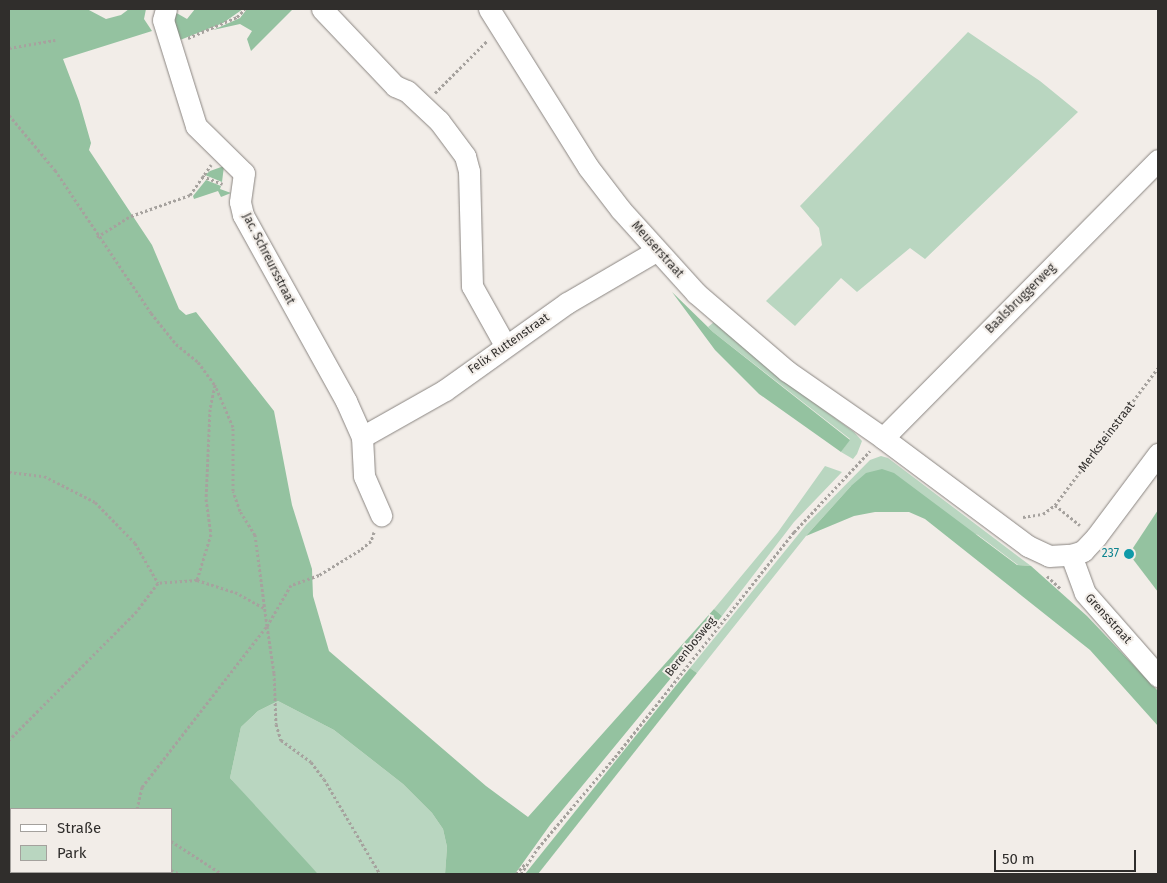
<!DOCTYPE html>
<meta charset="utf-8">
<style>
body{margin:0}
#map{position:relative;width:1167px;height:883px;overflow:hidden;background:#f2ede8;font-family:"Fira Sans",sans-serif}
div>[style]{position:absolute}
.green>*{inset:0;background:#b9d6c0}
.forest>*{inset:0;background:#94c2a0}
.path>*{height:3px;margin-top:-1.5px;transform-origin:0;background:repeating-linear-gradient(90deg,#a6a29e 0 2.5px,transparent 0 5px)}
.roads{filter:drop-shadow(0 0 1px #8a8581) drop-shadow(0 0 1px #8a8581)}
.minor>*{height:21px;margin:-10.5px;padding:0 10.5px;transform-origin:10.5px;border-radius:10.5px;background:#fff}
.dots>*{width:14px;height:14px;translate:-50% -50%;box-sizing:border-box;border:2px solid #f2ede8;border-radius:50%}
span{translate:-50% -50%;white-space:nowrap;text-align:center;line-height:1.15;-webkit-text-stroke:4px #f2ede8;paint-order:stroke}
.street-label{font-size:12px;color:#302e2c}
.culture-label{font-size:12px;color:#0d838f}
.right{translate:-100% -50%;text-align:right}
.frame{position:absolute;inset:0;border:10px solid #302e2c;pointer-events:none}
.legend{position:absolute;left:10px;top:808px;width:162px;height:65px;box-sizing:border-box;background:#f2ede8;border:1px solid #a4a19d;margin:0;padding:6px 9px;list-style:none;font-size:15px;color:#302e2c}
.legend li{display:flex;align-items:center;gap:10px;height:25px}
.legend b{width:25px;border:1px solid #a4a19d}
.scale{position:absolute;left:994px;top:850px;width:142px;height:22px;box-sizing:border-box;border:2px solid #302e2c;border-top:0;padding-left:6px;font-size:15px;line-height:18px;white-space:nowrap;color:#302e2c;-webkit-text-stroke:4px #f2ede8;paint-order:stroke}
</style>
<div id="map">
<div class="green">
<div style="clip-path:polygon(968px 32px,1040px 81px,1078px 112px,925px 259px,910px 248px,857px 292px,841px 278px,795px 326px,766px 301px,822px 245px,819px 228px,800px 206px)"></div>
<div style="clip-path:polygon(714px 322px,783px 380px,854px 432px,862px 441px,857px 454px,853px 459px,841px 452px,850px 439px,713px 332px,708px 327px)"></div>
<div style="clip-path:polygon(881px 456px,888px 458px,1031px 566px,1018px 565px,978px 535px,851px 486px,806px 536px,697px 673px,690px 668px,806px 525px,870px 460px)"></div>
<div style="clip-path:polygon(825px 466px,842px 472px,794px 522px,722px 616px,714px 609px,778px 532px)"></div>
<div style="clip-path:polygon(278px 701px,334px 730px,403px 784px,432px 813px,443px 829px,447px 847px,445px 874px,318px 874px,298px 855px,230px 778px,241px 727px,258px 711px)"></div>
</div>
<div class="forest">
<div style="clip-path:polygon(evenodd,9px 9px,87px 9px,106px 19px,121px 15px,129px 9px,146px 9px,144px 19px,152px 31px,63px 59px,79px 101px,91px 143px,89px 150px,152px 245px,179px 309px,186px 315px,196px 312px,274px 411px,292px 505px,312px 569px,313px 596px,329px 651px,486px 786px,528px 817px,714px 609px,722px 616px,550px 825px,515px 874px,445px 874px,447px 847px,443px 829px,432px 813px,403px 784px,334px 730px,278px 701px,258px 711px,241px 727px,230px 778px,318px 874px,9px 874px,9px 9px,171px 809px,171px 872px,11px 872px,11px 809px,171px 809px)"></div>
<div style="clip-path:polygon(195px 9px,243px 9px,223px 23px,175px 42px,173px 11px,187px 19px)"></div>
<div style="clip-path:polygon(247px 9px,293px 9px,251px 51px,247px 39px,252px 31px,240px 24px,213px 30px,240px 18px)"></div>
<div style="clip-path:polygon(224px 166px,222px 182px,205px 175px,210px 171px)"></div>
<div style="clip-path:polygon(206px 180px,221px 186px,220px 189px,231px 193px,221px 197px,218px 191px,194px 199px,193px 196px)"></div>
<div style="clip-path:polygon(672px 292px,713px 332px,850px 440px,841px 452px,759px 394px,715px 350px)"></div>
<div style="clip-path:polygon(882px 469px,894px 473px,1017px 565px,1031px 566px,1087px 616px,1158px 691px,1158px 726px,1090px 650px,925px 519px,909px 512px,875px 512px,854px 516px,806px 536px,851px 486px,866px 473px)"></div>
<div style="clip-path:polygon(1158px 510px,1158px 592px,1129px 554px)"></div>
<div style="clip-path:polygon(690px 668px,697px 673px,538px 874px,525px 874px)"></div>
</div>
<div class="path">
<div style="left:188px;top:38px;width:53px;rotate:-23.2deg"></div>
<div style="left:237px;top:17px;width:11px;rotate:-45deg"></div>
<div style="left:9px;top:48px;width:47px;rotate:-9.9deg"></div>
<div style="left:435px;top:93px;width:74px;rotate:-45deg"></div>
<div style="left:9px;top:115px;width:72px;rotate:50.1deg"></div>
<div style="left:55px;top:170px;width:172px;rotate:56.1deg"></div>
<div style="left:151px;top:313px;width:40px;rotate:51deg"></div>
<div style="left:176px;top:344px;width:28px;rotate:39deg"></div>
<div style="left:198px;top:362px;width:29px;rotate:54deg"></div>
<div style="left:215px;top:385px;width:25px;rotate:102deg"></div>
<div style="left:210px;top:409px;width:90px;rotate:92.5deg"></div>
<div style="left:206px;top:499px;width:35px;rotate:82deg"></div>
<div style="left:211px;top:534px;width:48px;rotate:106.9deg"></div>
<div style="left:197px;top:580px;width:39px;rotate:176deg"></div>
<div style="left:158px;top:583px;width:35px;rotate:127deg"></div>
<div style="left:137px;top:611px;width:182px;rotate:134.8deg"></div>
<div style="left:202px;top:176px;width:22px;rotate:21deg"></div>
<div style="left:97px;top:237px;width:40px;rotate:-32deg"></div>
<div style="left:131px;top:216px;width:63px;rotate:-19.6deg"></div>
<div style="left:190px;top:195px;width:37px;rotate:-55deg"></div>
<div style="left:9px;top:472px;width:35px;rotate:7deg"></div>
<div style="left:44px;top:476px;width:57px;rotate:27deg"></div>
<div style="left:95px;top:502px;width:57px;rotate:45.7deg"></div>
<div style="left:135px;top:543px;width:46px;rotate:60.1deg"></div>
<div style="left:1055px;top:505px;width:32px;rotate:39deg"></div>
<div style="left:1023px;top:517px;width:20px;rotate:-9deg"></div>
<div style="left:1043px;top:514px;width:15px;rotate:-37deg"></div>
<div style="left:1055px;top:505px;width:171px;rotate:-53.1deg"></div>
<div style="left:374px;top:532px;width:9px;rotate:108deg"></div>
<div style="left:371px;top:541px;width:14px;rotate:141deg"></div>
<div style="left:360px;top:550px;width:48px;rotate:148.6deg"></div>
<div style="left:319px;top:575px;width:30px;rotate:160deg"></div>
<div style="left:291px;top:585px;width:48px;rotate:120.3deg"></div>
<div style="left:267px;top:626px;width:48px;rotate:81.5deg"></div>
<div style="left:274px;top:673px;width:51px;rotate:87.8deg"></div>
<div style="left:276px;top:724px;width:17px;rotate:73deg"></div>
<div style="left:281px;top:740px;width:37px;rotate:36deg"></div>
<div style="left:311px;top:762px;width:21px;rotate:53deg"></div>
<div style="left:324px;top:779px;width:110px;rotate:59.5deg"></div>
<div style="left:1047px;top:576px;width:19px;rotate:43deg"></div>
<div style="left:197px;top:580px;width:40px;rotate:18deg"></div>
<div style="left:235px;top:592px;width:33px;rotate:29deg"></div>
<div style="left:137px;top:809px;width:23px;rotate:-77deg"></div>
<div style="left:142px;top:787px;width:204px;rotate:-52.2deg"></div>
<div style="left:267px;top:626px;width:92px;rotate:-97.5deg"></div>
<div style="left:255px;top:535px;width:28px;rotate:-122deg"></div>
<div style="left:240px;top:511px;width:21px;rotate:-109deg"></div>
<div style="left:233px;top:491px;width:64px;rotate:-90deg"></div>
<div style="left:233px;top:427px;width:46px;rotate:-113.2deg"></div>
<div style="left:171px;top:841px;width:61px;rotate:32.9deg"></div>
<div style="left:171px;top:870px;width:10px;rotate:24deg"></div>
<div style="left:516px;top:874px;width:13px;rotate:-48deg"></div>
<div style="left:521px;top:874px;width:31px;rotate:-57deg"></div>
<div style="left:538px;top:848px;width:119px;rotate:-49.8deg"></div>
<div style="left:615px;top:757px;width:288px;rotate:-51.5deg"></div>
<div style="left:794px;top:532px;width:111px;rotate:-46.8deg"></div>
</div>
<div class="roads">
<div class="minor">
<div style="left:166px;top:9px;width:11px;rotate:105deg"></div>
<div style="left:163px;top:20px;width:111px;rotate:72.7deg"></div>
<div style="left:196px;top:126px;width:67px;rotate:44.4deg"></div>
<div style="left:244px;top:173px;width:29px;rotate:98deg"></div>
<div style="left:240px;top:202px;width:13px;rotate:77deg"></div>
<div style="left:243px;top:215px;width:213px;rotate:61deg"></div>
<div style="left:346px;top:401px;width:39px;rotate:66deg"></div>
<div style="left:362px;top:437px;width:39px;rotate:87deg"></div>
<div style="left:364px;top:476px;width:43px;rotate:66.4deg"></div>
<div style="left:322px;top:9px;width:106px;rotate:46.5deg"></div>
<div style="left:395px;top:86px;width:13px;rotate:23deg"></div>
<div style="left:407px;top:91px;width:44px;rotate:43.2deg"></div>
<div style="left:439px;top:121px;width:44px;rotate:53.4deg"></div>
<div style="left:465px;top:156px;width:16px;rotate:75deg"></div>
<div style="left:469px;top:171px;width:115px;rotate:88.5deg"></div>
<div style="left:472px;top:286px;width:68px;rotate:60.8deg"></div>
<div style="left:489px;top:9px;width:186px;rotate:57.9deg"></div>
<div style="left:588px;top:167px;width:54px;rotate:52.5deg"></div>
<div style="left:621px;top:210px;width:112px;rotate:47.9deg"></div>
<div style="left:696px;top:293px;width:120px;rotate:40.6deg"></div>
<div style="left:787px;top:371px;width:117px;rotate:34.9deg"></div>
<div style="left:883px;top:438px;width:181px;rotate:36.7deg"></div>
<div style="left:1028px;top:546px;width:23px;rotate:25deg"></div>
<div style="left:1049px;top:556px;width:22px;rotate:-3deg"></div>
<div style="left:1071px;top:555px;width:13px;rotate:-18deg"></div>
<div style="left:1083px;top:551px;width:19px;rotate:-47deg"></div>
<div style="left:1096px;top:537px;width:104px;rotate:-53.2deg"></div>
<div style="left:362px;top:437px;width:95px;rotate:-29.5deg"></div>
<div style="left:445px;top:390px;width:150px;rotate:-35.5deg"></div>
<div style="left:567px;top:303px;width:103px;rotate:-30.3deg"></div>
<div style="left:883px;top:438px;width:391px;rotate:-45.3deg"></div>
<div style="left:1071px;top:555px;width:40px;rotate:69.8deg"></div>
<div style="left:1085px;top:593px;width:111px;rotate:48.7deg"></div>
</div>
</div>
<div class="dots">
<div style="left:1129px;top:554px;background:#0f9aa8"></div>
</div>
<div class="street-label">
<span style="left:657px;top:250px;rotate:48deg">Meuserstraat</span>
<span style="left:268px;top:259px;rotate:63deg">Jac. Schreursstraat</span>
<span style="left:1021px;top:299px;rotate:-45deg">Baalsbruggerweg</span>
<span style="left:509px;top:344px;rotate:-35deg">Felix Ruttenstraat</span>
<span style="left:1107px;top:437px;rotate:-53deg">Merksteinstraat</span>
<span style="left:1108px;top:619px;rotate:48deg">Grensstraat</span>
<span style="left:691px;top:647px;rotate:-51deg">Berenbosweg</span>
</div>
<div class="culture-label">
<span class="right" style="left:1119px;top:554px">237</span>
</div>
<div class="frame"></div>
<ul class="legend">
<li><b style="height:6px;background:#fff"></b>Straße</li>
<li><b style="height:14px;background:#b9d6c0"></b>Park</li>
</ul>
<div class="scale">50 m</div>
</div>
